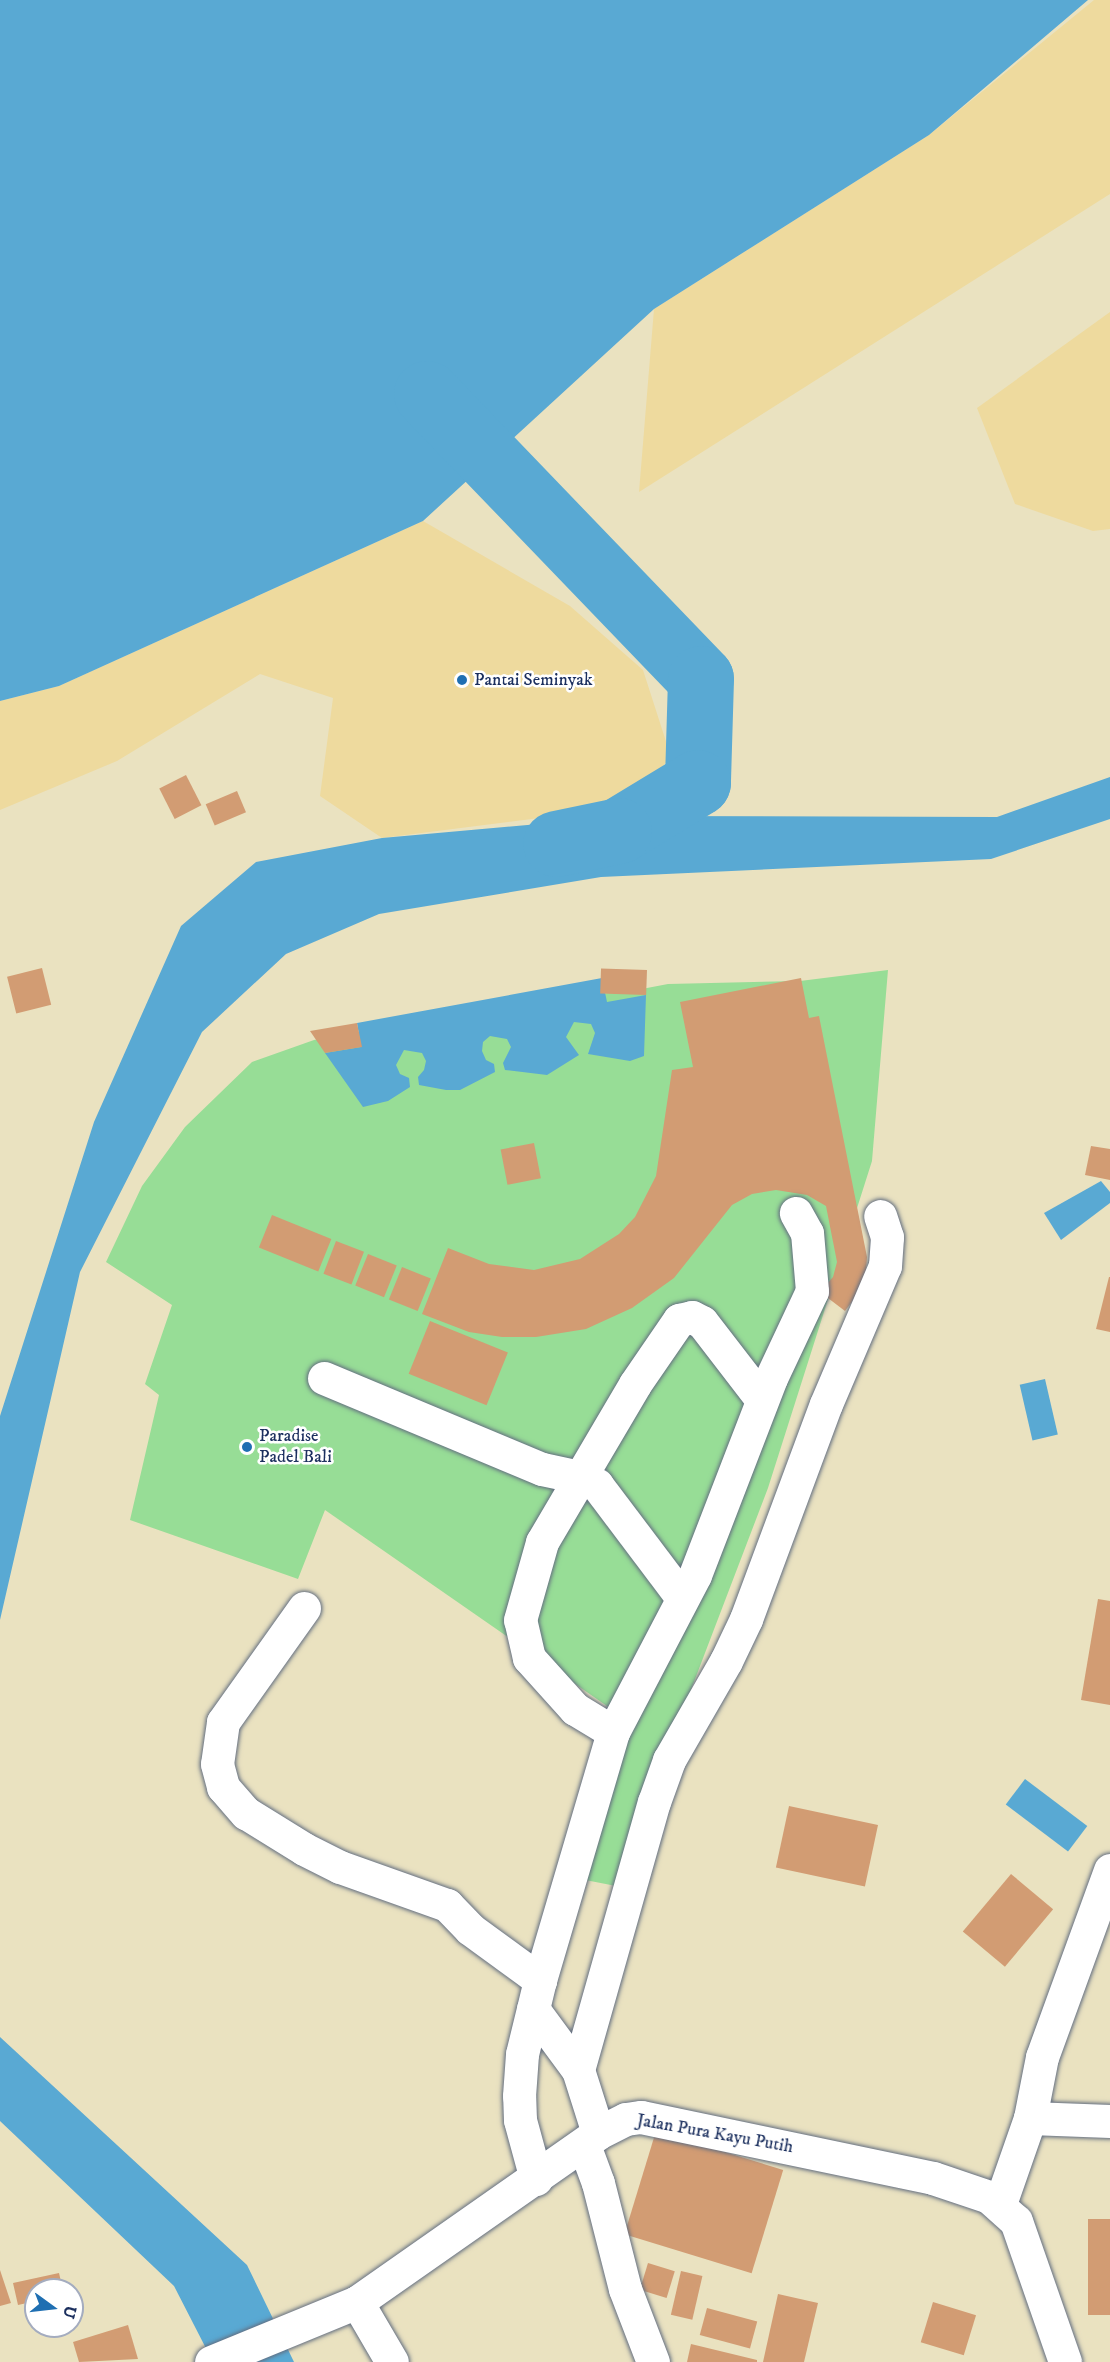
<!DOCTYPE html>
<style>
body{margin:0}
#map{position:relative;width:1110px;height:2362px;overflow:hidden;background:#eae2c0;font-family:"IM FELL DW Pica",serif}
div>[style]{position:absolute}
.green>*{inset:0;background:#97dd96}
.sand>*{inset:0;background:#eeda9e}
.water>*{inset:0;background:#59a9d3;transform-origin:0 0}
.river>*{height:66px;margin:-33px;padding:0 33px;transform-origin:33px;border-radius:33px;background:#59a9d3}
.building>*{inset:0;background:#d29c73;transform-origin:0 0}
.roads{filter:drop-shadow(0 0 2px #636e80) drop-shadow(0 0 2px #636e80)}
.minor>*{height:33px;margin:-16.5px;padding:0 16.5px;transform-origin:16.5px;border-radius:16.5px;background:#fff}
.dots>*{width:16px;height:16px;translate:-50% -50%;box-sizing:border-box;border:3px solid #fff;border-radius:50%}
span{translate:-50% -50%;white-space:nowrap;text-align:center;line-height:1.15;-webkit-text-stroke:5px #fff;paint-order:stroke}
.poi-label{font-size:18px;color:#1b2f5e}
.left{translate:0 -50%;text-align:left}
.street-label{font-size:18px;color:#1b2f5e}
.north{position:absolute;left:24px;top:2278px;width:60px;height:60px;box-sizing:border-box;background:#fff;border:2px solid #a4acbf;border-radius:50%;rotate:105deg;font-size:16px;font-weight:700;line-height:24px;text-align:center;color:#1b2f5e}
.north::after{content:'';display:block;margin:auto;width:21px;height:27px;background:#1f6fb2;clip-path:polygon(50% 0,100% 100%,50% 72%,0 100%)}
</style>
<div id="map">
<div class="green">
<div style="clip-path:polygon(888px 970px,872px 1161px,768px 1488px,616px 1886px,575px 1878px,617px 1713px,325px 1510px,298px 1579px,130px 1520px,159px 1395px,145px 1384px,172px 1305px,106px 1262px,142px 1186px,185px 1127px,252px 1062px,314px 1040px,560px 996px,626px 992px,668px 984px,800px 981px)"></div>
</div>
<div class="sand">
<div style="clip-path:polygon(1094px 0,1110px 0,1110px 194px,639px 492px,654px 309px,929px 135px)"></div>
<div style="clip-path:polygon(1110px 312px,1110px 529px,1093px 531px,1015px 504px,977px 408px)"></div>
<div style="clip-path:polygon(423px 521px,570px 606px,643px 670px,671px 757px,627px 807px,382px 838px,320px 796px,333px 698px,260px 674px,117px 761px,0 810px,0 701px,59px 686px)"></div>
</div>
<div class="water">
<div style="clip-path:polygon(0 0,1088px 0,929px 135px,654px 309px,423px 521px,59px 686px,0 701px)"></div>
<div style="clip-path:polygon(1110px 777px,1110px 819px,991px 859px,601px 877px,379px 914px,286px 954px,202px 1032px,80px 1272px,0 1620px,0 1416px,94px 1122px,181px 926px,256px 862px,382px 838px,627px 816px,997px 817px)"></div>
<div style="clip-path:polygon(602px 978px,607px 1002px,646px 995px,644px 1056px,630px 1061px,588px 1054px,595px 1033px,591px 1024px,574px 1022px,566px 1037px,579px 1055px,547px 1075px,505px 1070px,503px 1063px,511px 1047px,507px 1039px,490px 1036px,483px 1042px,482px 1051px,486px 1060px,494px 1064px,495px 1072px,460px 1090px,446px 1090px,419px 1085px,418px 1077px,424px 1070px,426px 1061px,422px 1053px,404px 1050px,396px 1065px,400px 1074px,409px 1078px,410px 1087px,388px 1101px,363px 1107px,325px 1053px,361px 1047px,357px 1023px)"></div>
<div style="clip-path:polygon(1101px 1181px,1110px 1192px,1110px 1203px,1061px 1240px,1044px 1213px)"></div>
<div style="left:1045px;top:1379px;width:57px;height:26px;rotate:77deg"></div>
<div style="left:1025px;top:1779px;width:78px;height:32px;rotate:37deg"></div>
<div style="clip-path:polygon(0 2037px,247px 2265px,294px 2362px,213px 2362px,174px 2286px,0 2121px)"></div>
</div>
<div class="river">
<div style="left:427px;top:394px;width:395px;rotate:46.1deg"></div>
<div style="left:701px;top:679px;width:104px;rotate:91.7deg"></div>
<div style="left:698px;top:783px;width:92px;rotate:148.7deg"></div>
<div style="left:619px;top:831px;width:64px;rotate:168.3deg"></div>
</div>
<div class="building">
<div style="left:186px;top:775px;width:34px;height:30px;rotate:63deg"></div>
<div style="left:237px;top:791px;width:23px;height:34px;rotate:67deg"></div>
<div style="left:42px;top:968px;width:38px;height:36px;rotate:76deg"></div>
<div style="left:647px;top:970px;width:25px;height:46px;rotate:92deg"></div>
<div style="clip-path:polygon(801px 978px,809px 1018px,819px 1016px,867px 1257px,866px 1272px,857px 1295px,845px 1311px,820px 1292px,833px 1277px,837px 1262px,826px 1206px,807px 1195px,776px 1190px,752px 1194px,732px 1205px,674px 1278px,632px 1308px,586px 1329px,536px 1337px,502px 1337px,469px 1332px,422px 1314px,448px 1248px,489px 1264px,534px 1270px,580px 1259px,619px 1234px,635px 1217px,656px 1176px,672px 1070px,693px 1067px,680px 1002px)"></div>
<div style="clip-path:polygon(357px 1023px,362px 1047px,325px 1053px,310px 1031px)"></div>
<div style="left:534px;top:1143px;width:36px;height:34px;rotate:79deg"></div>
<div style="clip-path:polygon(1091px 1146px,1110px 1149px,1110px 1180px,1085px 1175px)"></div>
<div style="left:272px;top:1215px;width:64px;height:35px;rotate:22deg"></div>
<div style="left:336px;top:1241px;width:30px;height:35px;rotate:21deg"></div>
<div style="left:368px;top:1254px;width:31px;height:34px;rotate:22deg"></div>
<div style="left:402px;top:1267px;width:31px;height:35px;rotate:22deg"></div>
<div style="clip-path:polygon(1109px 1277px,1110px 1277px,1110px 1332px,1096px 1329px)"></div>
<div style="left:430px;top:1321px;width:84px;height:57px;rotate:22deg"></div>
<div style="clip-path:polygon(1098px 1599px,1110px 1601px,1110px 1705px,1081px 1700px)"></div>
<div style="left:789px;top:1806px;width:91px;height:63px;rotate:12deg"></div>
<div style="left:1011px;top:1874px;width:55px;height:75px;rotate:40deg"></div>
<div style="left:656px;top:2131px;width:133px;height:108px;rotate:17deg"></div>
<div style="left:1088px;top:2219px;width:22px;height:96px"></div>
<div style="left:648px;top:2263px;width:28px;height:28px;rotate:17deg"></div>
<div style="clip-path:polygon(0 2270px,11px 2303px,0 2306px)"></div>
<div style="left:681px;top:2271px;width:22px;height:45px;rotate:13deg"></div>
<div style="clip-path:polygon(59px 2273px,63px 2290px,36px 2290px,36px 2301px,18px 2305px,13px 2283px)"></div>
<div style="clip-path:polygon(778px 2294px,818px 2303px,804px 2362px,763px 2362px)"></div>
<div style="left:933px;top:2302px;width:45px;height:42px;rotate:17deg"></div>
<div style="left:707px;top:2308px;width:52px;height:28px;rotate:15deg"></div>
<div style="clip-path:polygon(128px 2325px,138px 2359px,79px 2362px,73px 2342px)"></div>
<div style="clip-path:polygon(691px 2344px,757px 2360px,757px 2362px,687px 2362px)"></div>
</div>
<div class="roads">
<div class="minor">
<div style="left:324px;top:1378px;width:236px;rotate:22.7deg"></div>
<div style="left:542px;top:1469px;width:39px;rotate:12deg"></div>
<div style="left:580px;top:1477px;width:19px;rotate:25deg"></div>
<div style="left:597px;top:1485px;width:141px;rotate:53deg"></div>
<div style="left:304px;top:1608px;width:140px;rotate:125.4deg"></div>
<div style="left:223px;top:1722px;width:42px;rotate:98.1deg"></div>
<div style="left:217px;top:1764px;width:24px;rotate:75deg"></div>
<div style="left:223px;top:1787px;width:35px;rotate:49deg"></div>
<div style="left:246px;top:1813px;width:68px;rotate:31.8deg"></div>
<div style="left:304px;top:1849px;width:40px;rotate:26.6deg"></div>
<div style="left:340px;top:1867px;width:114px;rotate:19.6deg"></div>
<div style="left:447px;top:1905px;width:33px;rotate:46deg"></div>
<div style="left:470px;top:1929px;width:87px;rotate:36.1deg"></div>
<div style="left:613px;top:1732px;width:44px;rotate:-148.8deg"></div>
<div style="left:575px;top:1709px;width:69px;rotate:-132deg"></div>
<div style="left:529px;top:1658px;width:39px;rotate:-103deg"></div>
<div style="left:520px;top:1620px;width:81px;rotate:-74.2deg"></div>
<div style="left:542px;top:1542px;width:183px;rotate:-59.5deg"></div>
<div style="left:635px;top:1384px;width:78px;rotate:-55.5deg"></div>
<div style="left:679px;top:1320px;width:13px;rotate:-13deg"></div>
<div style="left:692px;top:1317px;width:11px;rotate:27deg"></div>
<div style="left:702px;top:1322px;width:98px;rotate:52.4deg"></div>
<div style="left:533px;top:2009px;width:76px;rotate:53.6deg"></div>
<div style="left:1030px;top:2118px;width:80px;rotate:2.1deg"></div>
<div style="left:598px;top:2133px;width:66px;rotate:-107.6deg"></div>
<div style="left:578px;top:2070px;width:279px;rotate:-74.2deg"></div>
<div style="left:654px;top:1802px;width:45px;rotate:-70.3deg"></div>
<div style="left:669px;top:1760px;width:114px;rotate:-60.1deg"></div>
<div style="left:726px;top:1661px;width:47px;rotate:-64.5deg"></div>
<div style="left:746px;top:1619px;width:229px;rotate:-69.6deg"></div>
<div style="left:826px;top:1404px;width:150px;rotate:-66.9deg"></div>
<div style="left:885px;top:1266px;width:29px;rotate:-86deg"></div>
<div style="left:887px;top:1237px;width:22px;rotate:-108deg"></div>
<div style="left:584px;top:2145px;width:40px;rotate:69.8deg"></div>
<div style="left:598px;top:2183px;width:109px;rotate:75.7deg"></div>
<div style="left:625px;top:2289px;width:78px;rotate:69deg"></div>
<div style="left:536px;top:2179px;width:61px;rotate:-105.2deg"></div>
<div style="left:520px;top:2120px;width:24px;rotate:-92deg"></div>
<div style="left:519px;top:2096px;width:42px;rotate:-85.9deg"></div>
<div style="left:522px;top:2054px;width:76px;rotate:-76.3deg"></div>
<div style="left:540px;top:1980px;width:259px;rotate:-73.6deg"></div>
<div style="left:613px;top:1732px;width:177px;rotate:-62.4deg"></div>
<div style="left:695px;top:1575px;width:211px;rotate:-68.9deg"></div>
<div style="left:771px;top:1378px;width:96px;rotate:-64.8deg"></div>
<div style="left:812px;top:1291px;width:58px;rotate:-94.9deg"></div>
<div style="left:807px;top:1233px;width:23px;rotate:-119deg"></div>
<div style="left:1000px;top:2204px;width:91px;rotate:-70.8deg"></div>
<div style="left:1030px;top:2118px;width:62px;rotate:-78.9deg"></div>
<div style="left:1042px;top:2057px;width:199px;rotate:-70deg"></div>
<div style="left:357px;top:2302px;width:69px;rotate:59.7deg"></div>
<div style="left:211px;top:2362px;width:158px;rotate:-22.3deg"></div>
<div style="left:357px;top:2302px;width:294px;rotate:-35deg"></div>
<div style="left:598px;top:2133px;width:31px;rotate:-27deg"></div>
<div style="left:626px;top:2119px;width:15px;rotate:-8deg"></div>
<div style="left:641px;top:2117px;width:298px;rotate:11.8deg"></div>
<div style="left:933px;top:2178px;width:59px;rotate:18.7deg"></div>
<div style="left:989px;top:2197px;width:36px;rotate:42deg"></div>
<div style="left:1016px;top:2221px;width:149px;rotate:70.8deg"></div>
</div>
</div>
<div class="dots">
<div style="left:462px;top:680px;background:#1f6fb2"></div>
<div style="left:247px;top:1447px;background:#1f6fb2"></div>
</div>
<div class="poi-label">
<span class="left" style="left:474px;top:680px">Pantai Seminyak</span>
<span class="left" style="left:259px;top:1447px">Paradise<br>Padel Bali</span>
</div>
<div class="street-label">
<span style="left:715px;top:2134px;rotate:10deg">Jalan Pura Kayu Putih</span>
</div>
<div class="north">U</div>
</div>
